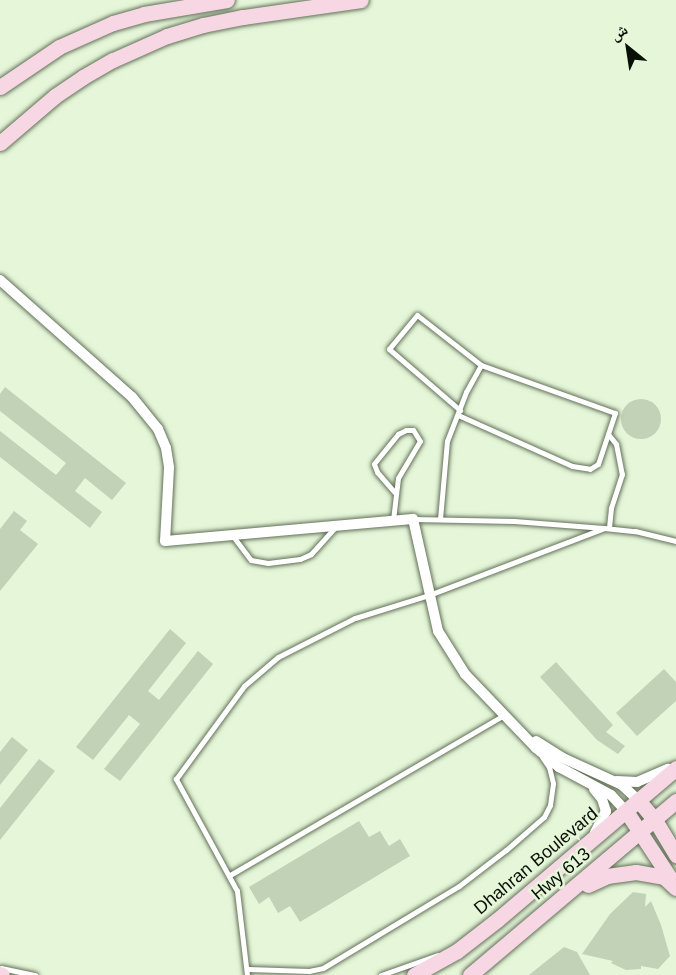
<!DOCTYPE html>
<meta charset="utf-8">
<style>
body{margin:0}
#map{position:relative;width:676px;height:975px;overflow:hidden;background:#e5f6d9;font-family:Arial,"Noto Naskh Arabic",sans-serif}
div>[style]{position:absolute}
.building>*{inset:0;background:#c1d2b7}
.round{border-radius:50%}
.roads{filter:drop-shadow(0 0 2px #627158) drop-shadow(0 0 2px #627158)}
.lane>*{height:5px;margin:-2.5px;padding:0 2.5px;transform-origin:2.5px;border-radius:2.5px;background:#fff}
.street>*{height:10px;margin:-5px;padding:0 5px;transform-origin:5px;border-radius:5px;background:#fff}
.secondary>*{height:15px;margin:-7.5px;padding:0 7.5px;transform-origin:7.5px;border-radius:7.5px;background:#f8d7e5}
span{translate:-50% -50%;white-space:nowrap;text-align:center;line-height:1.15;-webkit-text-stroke:5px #e5f6d9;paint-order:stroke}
.street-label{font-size:18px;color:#0b1007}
.north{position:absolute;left:598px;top:18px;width:60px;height:60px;-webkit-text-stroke:4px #e5f6d9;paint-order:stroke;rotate:330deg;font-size:16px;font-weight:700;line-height:24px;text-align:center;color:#0b1007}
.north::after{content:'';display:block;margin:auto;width:21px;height:27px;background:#0b1007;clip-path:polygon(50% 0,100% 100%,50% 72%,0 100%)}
</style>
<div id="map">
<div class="building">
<div style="clip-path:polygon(5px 387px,126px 483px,112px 500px,85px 478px,75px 491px,102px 512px,90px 528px,0 457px,0 431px,56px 475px,66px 463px,0 411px,0 394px)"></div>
<div class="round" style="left:621px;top:399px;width:40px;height:40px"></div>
<div style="clip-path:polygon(14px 511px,27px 521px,20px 530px,38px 544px,0 591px,0 529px)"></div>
<div style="clip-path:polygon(170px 629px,186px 643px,148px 691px,159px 700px,198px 651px,213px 664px,120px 781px,104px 769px,140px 724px,129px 715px,93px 760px,76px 747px)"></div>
<div style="clip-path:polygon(556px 662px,613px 725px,606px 732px,625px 746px,618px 754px,597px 740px,540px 677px)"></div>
<div style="clip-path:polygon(664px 669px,676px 682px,676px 701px,637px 736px,616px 713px)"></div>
<div style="clip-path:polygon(12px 737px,28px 750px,0 785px,0 752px)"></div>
<div style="clip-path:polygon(39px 759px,55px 771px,0 840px,0 808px)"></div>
<div style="clip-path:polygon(359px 821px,369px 837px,380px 831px,389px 846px,400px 839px,410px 856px,300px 922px,290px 906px,278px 913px,269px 897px,259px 904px,249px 887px)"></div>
<div style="clip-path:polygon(633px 892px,646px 894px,645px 907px,651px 901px,661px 925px,670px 956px,658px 969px,641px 966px,641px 969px,626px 970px,611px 963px,613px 961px,582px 954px,610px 914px)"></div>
<div style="clip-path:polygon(564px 947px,577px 952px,590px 975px,529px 975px)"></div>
</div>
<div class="roads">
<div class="lane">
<div style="left:458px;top:415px;width:125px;rotate:24.1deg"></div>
<div style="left:572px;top:466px;width:18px;rotate:9deg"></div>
<div style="left:590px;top:469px;width:9px;rotate:-32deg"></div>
<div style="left:598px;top:464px;width:54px;rotate:-71.6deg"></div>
<div style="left:615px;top:413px;width:142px;rotate:-160.3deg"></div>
<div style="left:481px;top:365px;width:81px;rotate:-142deg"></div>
<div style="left:417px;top:315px;width:44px;rotate:129.5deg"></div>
<div style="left:389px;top:349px;width:94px;rotate:40.7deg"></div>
<div style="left:608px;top:434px;width:13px;rotate:51deg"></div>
<div style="left:616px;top:444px;width:31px;rotate:79deg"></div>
<div style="left:622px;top:474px;width:36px;rotate:108deg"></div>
<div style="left:611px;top:508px;width:20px;rotate:96deg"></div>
<div style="left:413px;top:519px;width:101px;rotate:1.1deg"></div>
<div style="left:514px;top:521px;width:90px;rotate:4.4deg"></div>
<div style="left:604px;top:528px;width:31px;rotate:6deg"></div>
<div style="left:635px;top:531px;width:42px;rotate:13.7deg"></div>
<div style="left:440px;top:519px;width:78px;rotate:-84.9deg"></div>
<div style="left:447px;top:441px;width:53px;rotate:-68.8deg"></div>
<div style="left:466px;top:392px;width:31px;rotate:-61deg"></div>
<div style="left:393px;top:520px;width:42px;rotate:-83.2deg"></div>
<div style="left:398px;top:478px;width:43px;rotate:-59.3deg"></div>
<div style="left:420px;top:441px;width:13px;rotate:-122deg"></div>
<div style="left:413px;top:430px;width:7px;rotate:180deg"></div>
<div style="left:406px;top:430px;width:9px;rotate:153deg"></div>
<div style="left:398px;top:434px;width:38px;rotate:129deg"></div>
<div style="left:374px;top:464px;width:9px;rotate:69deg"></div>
<div style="left:377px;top:472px;width:29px;rotate:49deg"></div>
<div style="left:232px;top:535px;width:31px;rotate:53deg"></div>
<div style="left:251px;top:560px;width:17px;rotate:10deg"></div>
<div style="left:268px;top:563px;width:32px;rotate:-7deg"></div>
<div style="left:300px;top:559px;width:12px;rotate:-24deg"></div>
<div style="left:311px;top:554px;width:36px;rotate:-48deg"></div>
<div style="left:230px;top:875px;width:317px;rotate:-30.3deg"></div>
<div style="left:1px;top:968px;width:35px;rotate:12deg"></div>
<div style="left:248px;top:969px;width:61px;rotate:1.9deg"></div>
<div style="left:309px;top:971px;width:14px;rotate:-12deg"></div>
<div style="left:323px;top:968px;width:159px;rotate:-31.1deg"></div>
<div style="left:459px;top:886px;width:59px;rotate:-37.5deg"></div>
<div style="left:506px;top:850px;width:50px;rotate:-41deg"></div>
<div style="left:544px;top:817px;width:13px;rotate:-63deg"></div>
<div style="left:550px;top:805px;width:22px;rotate:-82deg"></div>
<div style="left:553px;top:783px;width:16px;rotate:-104deg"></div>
<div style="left:549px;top:767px;width:12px;rotate:-125deg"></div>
<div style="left:247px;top:975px;width:85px;rotate:-96.8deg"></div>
<div style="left:237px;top:891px;width:128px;rotate:-118.6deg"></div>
<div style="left:176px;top:779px;width:115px;rotate:-53.8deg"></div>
<div style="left:244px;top:686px;width:45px;rotate:-40.5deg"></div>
<div style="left:278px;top:657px;width:86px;rotate:-26.9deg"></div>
<div style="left:355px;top:618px;width:77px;rotate:-17.3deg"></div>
<div style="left:429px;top:595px;width:187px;rotate:-20.9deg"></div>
<div style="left:381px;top:975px;width:60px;rotate:-19.3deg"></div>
</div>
<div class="street">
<div style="left:0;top:280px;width:176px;rotate:41.6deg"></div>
<div style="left:132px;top:397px;width:41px;rotate:50.9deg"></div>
<div style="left:158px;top:429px;width:21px;rotate:67deg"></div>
<div style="left:166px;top:448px;width:20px;rotate:81deg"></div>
<div style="left:169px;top:468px;width:73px;rotate:93.1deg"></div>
<div style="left:165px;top:541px;width:249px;rotate:-5.1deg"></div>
<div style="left:413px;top:519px;width:115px;rotate:77.4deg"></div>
<div style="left:438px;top:631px;width:51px;rotate:57.9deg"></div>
<div style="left:465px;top:674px;width:103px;rotate:46.2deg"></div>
<div style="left:536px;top:748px;width:30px;rotate:40deg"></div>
<div style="left:559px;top:767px;width:59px;rotate:28.3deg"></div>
<div style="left:611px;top:795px;width:22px;rotate:47deg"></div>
<div style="left:536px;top:741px;width:32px;rotate:32deg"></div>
<div style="left:563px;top:758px;width:65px;rotate:24.6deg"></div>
<div style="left:622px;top:785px;width:22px;rotate:43deg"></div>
<div style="left:617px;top:781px;width:20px;rotate:3deg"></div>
<div style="left:637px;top:782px;width:34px;rotate:-23deg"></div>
<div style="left:594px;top:789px;width:13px;rotate:51deg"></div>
<div style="left:602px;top:799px;width:13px;rotate:72deg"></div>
<div style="left:606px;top:811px;width:25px;rotate:117deg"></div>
</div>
<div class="secondary">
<div style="left:0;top:87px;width:71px;rotate:-34.1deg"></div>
<div style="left:59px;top:47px;width:59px;rotate:-24deg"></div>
<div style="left:113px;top:23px;width:32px;rotate:-16deg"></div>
<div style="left:144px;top:14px;width:84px;rotate:-9.6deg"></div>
<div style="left:0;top:143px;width:72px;rotate:-40.5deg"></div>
<div style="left:55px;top:96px;width:34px;rotate:-34deg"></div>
<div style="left:83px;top:77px;width:34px;rotate:-30deg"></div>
<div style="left:113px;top:60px;width:59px;rotate:-24deg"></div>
<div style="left:167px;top:36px;width:38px;rotate:-17deg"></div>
<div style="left:203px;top:25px;width:41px;rotate:-11.3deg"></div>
<div style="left:243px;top:17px;width:119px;rotate:-8.2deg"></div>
<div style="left:638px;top:800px;width:26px;rotate:50deg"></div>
<div style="left:655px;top:820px;width:41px;rotate:59deg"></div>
<div style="left:626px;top:811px;width:84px;rotate:56.7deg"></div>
<div style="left:588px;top:885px;width:21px;rotate:-25deg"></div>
<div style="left:607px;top:876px;width:29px;rotate:-8deg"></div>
<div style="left:636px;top:872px;width:28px;rotate:10deg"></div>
<div style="left:664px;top:877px;width:16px;rotate:43deg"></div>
<div style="left:0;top:974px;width:2px;rotate:27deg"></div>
<div style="left:414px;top:975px;width:49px;rotate:-29.2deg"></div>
<div style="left:457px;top:951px;width:51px;rotate:-37.8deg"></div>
<div style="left:497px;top:920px;width:235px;rotate:-40.3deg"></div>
<div style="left:470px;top:975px;width:270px;rotate:-40.2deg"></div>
</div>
</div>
<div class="street-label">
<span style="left:536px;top:861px;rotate:-40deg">Dhahran Boulevard</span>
<span style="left:561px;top:874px;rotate:-40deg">Hwy 613</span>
</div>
<div class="north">ش</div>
</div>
